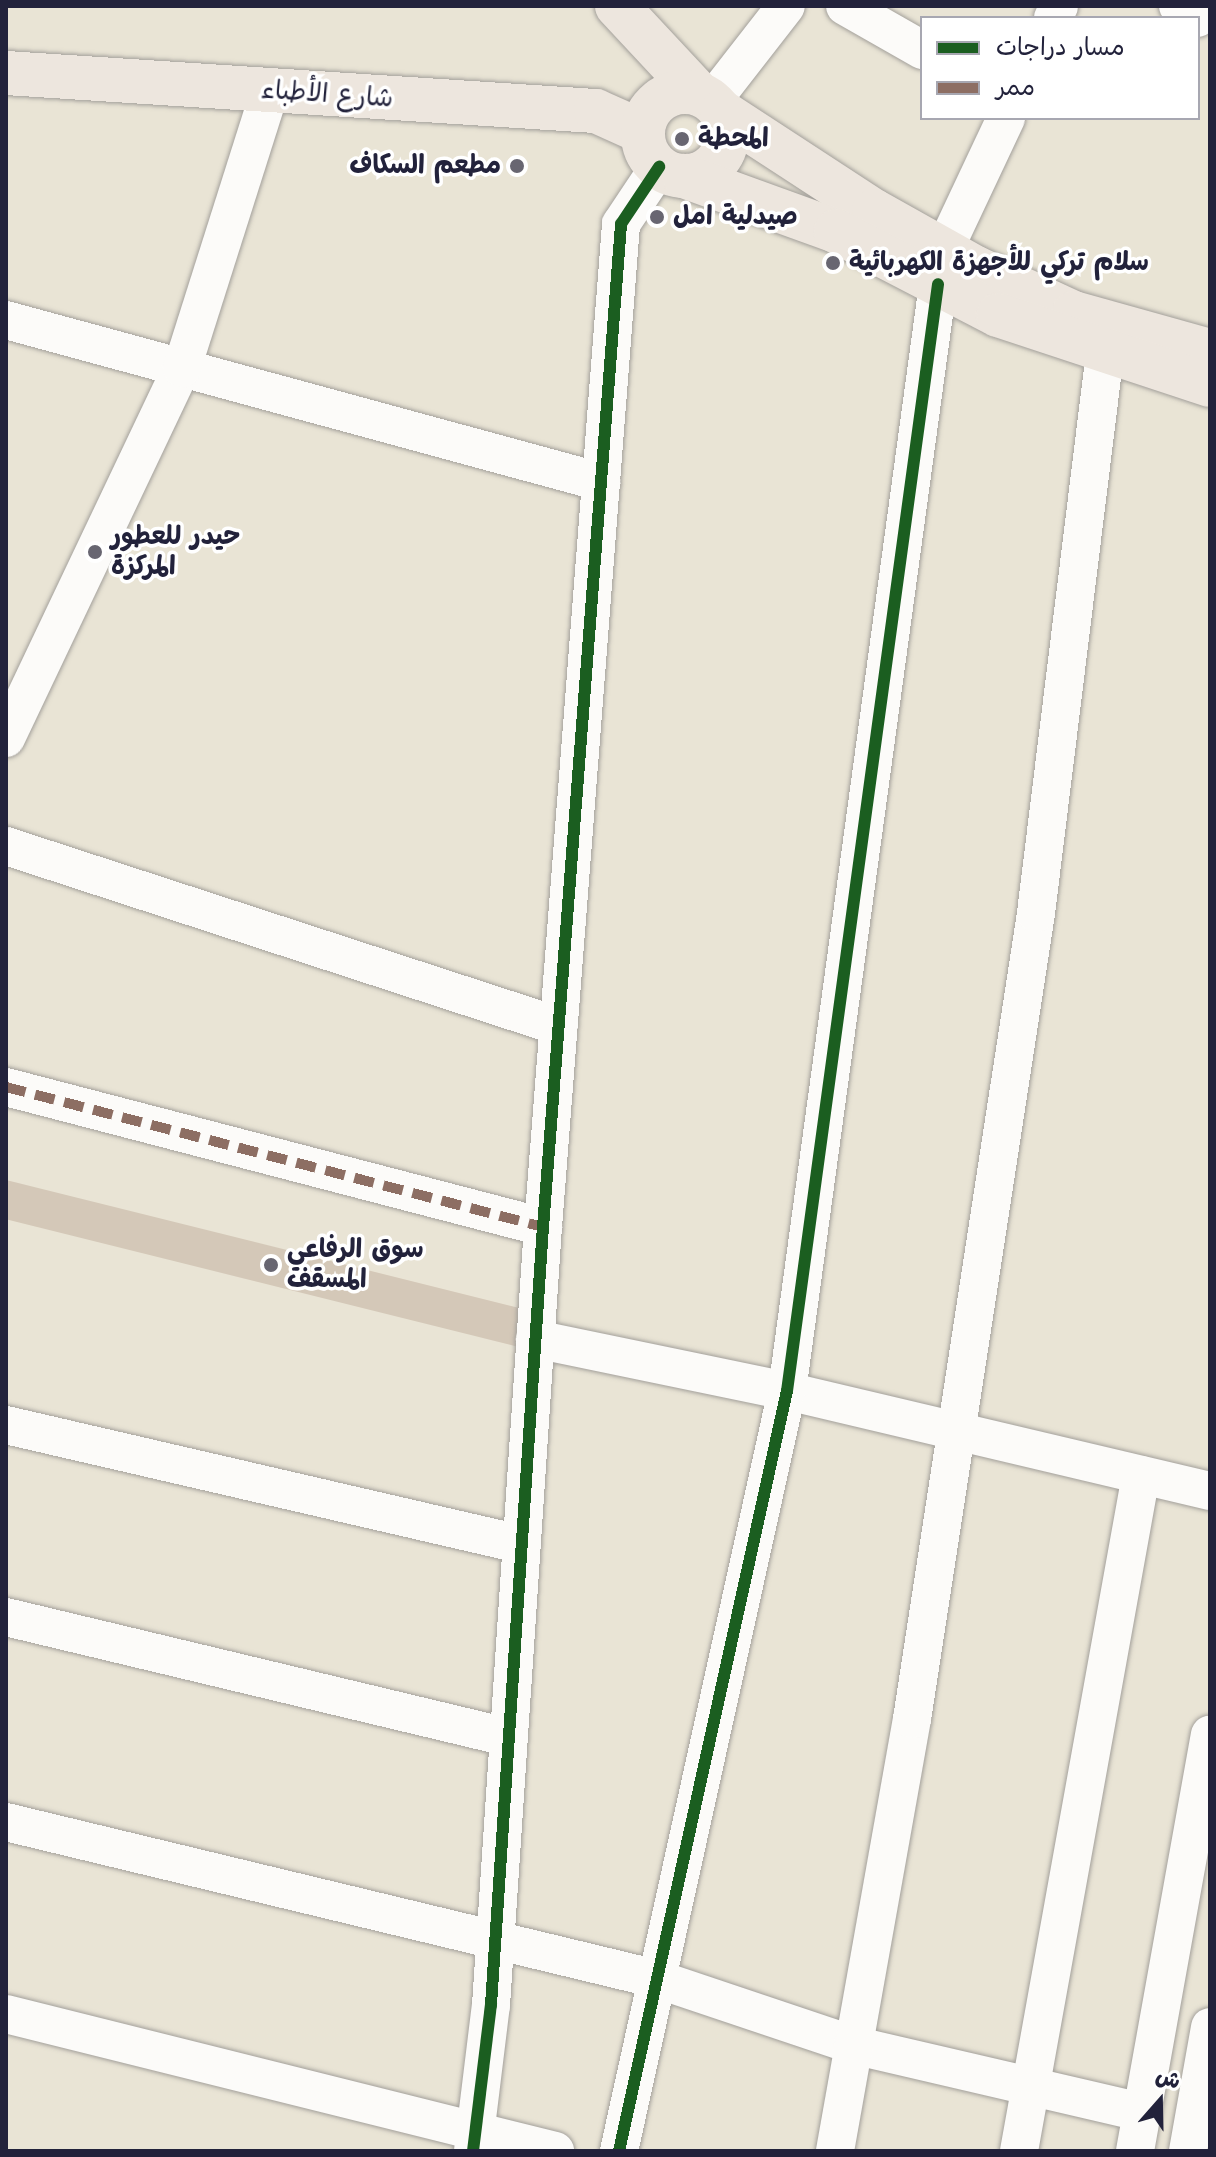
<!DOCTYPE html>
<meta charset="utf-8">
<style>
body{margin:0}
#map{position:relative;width:1216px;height:2157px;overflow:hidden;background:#e9e4d5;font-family:"Comic Neue","Playpen Sans Arabic",sans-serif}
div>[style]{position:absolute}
.building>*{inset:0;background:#d4c8b8;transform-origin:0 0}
.roads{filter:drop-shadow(0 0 2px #a3a09b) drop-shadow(0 0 2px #a3a09b)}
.minor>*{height:38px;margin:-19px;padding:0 19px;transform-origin:19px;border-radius:19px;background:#fcfbf9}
.major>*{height:44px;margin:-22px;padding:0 22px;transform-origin:22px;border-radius:22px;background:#ede6de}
.major>.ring{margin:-22px;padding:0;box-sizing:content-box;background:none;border:44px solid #ede6de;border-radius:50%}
.quiet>*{height:10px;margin-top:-5px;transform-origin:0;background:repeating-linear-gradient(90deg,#8d6e63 0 20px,transparent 0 30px)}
.cycleway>*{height:12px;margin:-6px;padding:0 6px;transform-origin:6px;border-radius:6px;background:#1b5e20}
.dots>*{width:22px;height:22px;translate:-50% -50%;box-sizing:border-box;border:4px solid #fff;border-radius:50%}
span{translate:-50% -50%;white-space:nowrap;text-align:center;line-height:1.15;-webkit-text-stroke:7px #fff;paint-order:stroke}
.street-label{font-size:26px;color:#22223b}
.poi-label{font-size:26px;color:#22223b;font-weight:700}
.left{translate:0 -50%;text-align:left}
.right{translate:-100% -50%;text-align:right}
.frame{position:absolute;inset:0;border:8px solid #22223b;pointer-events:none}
.legend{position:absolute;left:920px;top:16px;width:280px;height:104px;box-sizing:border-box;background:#fff;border:2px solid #a7a7b1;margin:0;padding:10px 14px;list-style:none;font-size:24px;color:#22223b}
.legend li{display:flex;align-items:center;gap:16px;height:40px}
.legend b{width:40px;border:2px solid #a7a7b1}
.north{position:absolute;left:1120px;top:2061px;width:80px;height:80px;-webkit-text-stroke:6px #fff;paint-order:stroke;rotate:20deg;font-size:22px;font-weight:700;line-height:32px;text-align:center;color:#22223b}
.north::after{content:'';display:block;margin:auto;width:28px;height:36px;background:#22223b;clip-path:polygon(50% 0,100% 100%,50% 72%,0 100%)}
</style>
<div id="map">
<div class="building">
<div style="left:6px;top:1180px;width:546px;height:38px;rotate:14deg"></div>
</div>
<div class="roads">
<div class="minor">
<div style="left:845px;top:6px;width:89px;rotate:29.7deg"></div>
<div style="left:1178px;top:6px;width:23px;rotate:31deg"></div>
<div style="left:1053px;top:18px;width:13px;rotate:-63deg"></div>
<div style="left:712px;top:101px;width:120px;rotate:-52.1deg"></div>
<div style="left:944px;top:250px;width:146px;rotate:-64.8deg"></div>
<div style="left:6px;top:320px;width:617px;rotate:15.23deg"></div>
<div style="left:6px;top:738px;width:410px;rotate:-64.6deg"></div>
<div style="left:182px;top:368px;width:291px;rotate:-72.4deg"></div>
<div style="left:6px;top:846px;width:581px;rotate:18.06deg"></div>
<div style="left:6px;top:1087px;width:555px;rotate:14.61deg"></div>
<div style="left:535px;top:1339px;width:257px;rotate:11.7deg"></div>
<div style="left:787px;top:1391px;width:435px;rotate:13.3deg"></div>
<div style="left:6px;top:1425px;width:528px;rotate:13.04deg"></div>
<div style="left:6px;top:1617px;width:515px;rotate:13.47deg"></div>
<div style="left:6px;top:1822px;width:670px;rotate:13.56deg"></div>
<div style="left:657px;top:1979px;width:207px;rotate:18.6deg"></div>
<div style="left:853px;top:2045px;width:297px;rotate:13.1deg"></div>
<div style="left:6px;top:2014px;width:566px;rotate:14.01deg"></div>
<div style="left:473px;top:2151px;width:147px;rotate:-83deg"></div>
<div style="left:491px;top:2005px;width:780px;rotate:-86.18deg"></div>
<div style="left:543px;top:1227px;width:1006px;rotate:-85.55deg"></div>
<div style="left:621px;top:224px;width:69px;rotate:-56.3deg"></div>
<div style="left:619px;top:2151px;width:778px;rotate:-77.54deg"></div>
<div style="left:787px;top:1391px;width:1117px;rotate:-82.23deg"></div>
<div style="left:835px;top:2151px;width:439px;rotate:-79.9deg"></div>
<div style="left:912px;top:1719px;width:815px;rotate:-81.25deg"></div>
<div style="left:1036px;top:913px;width:564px;rotate:-82.98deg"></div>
<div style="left:1019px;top:2151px;width:687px;rotate:-79.77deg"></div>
<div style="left:1135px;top:2151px;width:423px;rotate:-79.8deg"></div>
<div style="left:1188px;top:2151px;width:126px;rotate:-79.9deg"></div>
</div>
<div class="major">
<div style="left:617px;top:6px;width:120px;rotate:47deg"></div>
<div style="left:6px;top:73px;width:591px;rotate:3.69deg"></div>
<div style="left:596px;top:111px;width:51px;rotate:24.1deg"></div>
<div class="ring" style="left:643px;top:92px;width:40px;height:40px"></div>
<div style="left:722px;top:112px;width:181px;rotate:33.1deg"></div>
<div style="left:874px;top:211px;width:117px;rotate:29.2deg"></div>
<div style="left:976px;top:268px;width:108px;rotate:24.7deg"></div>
<div style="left:1074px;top:313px;width:141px;rotate:15.6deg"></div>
<div style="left:684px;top:176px;width:162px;rotate:19.9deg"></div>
<div style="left:836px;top:231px;width:182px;rotate:27.4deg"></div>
<div style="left:998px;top:315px;width:223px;rotate:18.3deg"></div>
</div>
</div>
<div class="quiet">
<div style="left:6px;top:1087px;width:555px;rotate:14.61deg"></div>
</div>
<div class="cycleway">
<div style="left:473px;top:2151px;width:147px;rotate:-83deg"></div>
<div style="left:491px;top:2005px;width:780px;rotate:-86.18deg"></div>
<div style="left:543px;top:1227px;width:1006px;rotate:-85.55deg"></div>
<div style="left:621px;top:224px;width:69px;rotate:-56.3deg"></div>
<div style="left:619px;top:2151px;width:778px;rotate:-77.54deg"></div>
<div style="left:787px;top:1391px;width:1117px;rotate:-82.23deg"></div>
</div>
<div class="dots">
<div style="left:682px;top:139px;background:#686671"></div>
<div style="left:517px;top:166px;background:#686671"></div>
<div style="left:657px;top:217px;background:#686671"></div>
<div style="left:833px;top:263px;background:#686671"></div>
<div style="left:95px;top:552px;background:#686671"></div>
<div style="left:271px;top:1265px;background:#686671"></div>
</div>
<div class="street-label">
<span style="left:327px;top:95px;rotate:4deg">شارع الأطباء</span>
</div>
<div class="poi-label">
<span class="left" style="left:698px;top:139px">المحطة</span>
<span class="right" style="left:501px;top:166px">مطعم السكاف</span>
<span class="left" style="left:673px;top:217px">صيدلية امل</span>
<span class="left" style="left:849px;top:263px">سلام تركي للأجهزة الكهربائية</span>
<span class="left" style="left:111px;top:552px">حيدر للعطور<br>المركزة</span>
<span class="left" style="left:287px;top:1265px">سوق الرفاعي<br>المسقف</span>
</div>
<div class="frame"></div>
<ul class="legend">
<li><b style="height:10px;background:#1b5e20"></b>مسار دراجات</li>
<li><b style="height:10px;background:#8d6e63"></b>ممر</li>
</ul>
<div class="north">ش</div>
</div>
